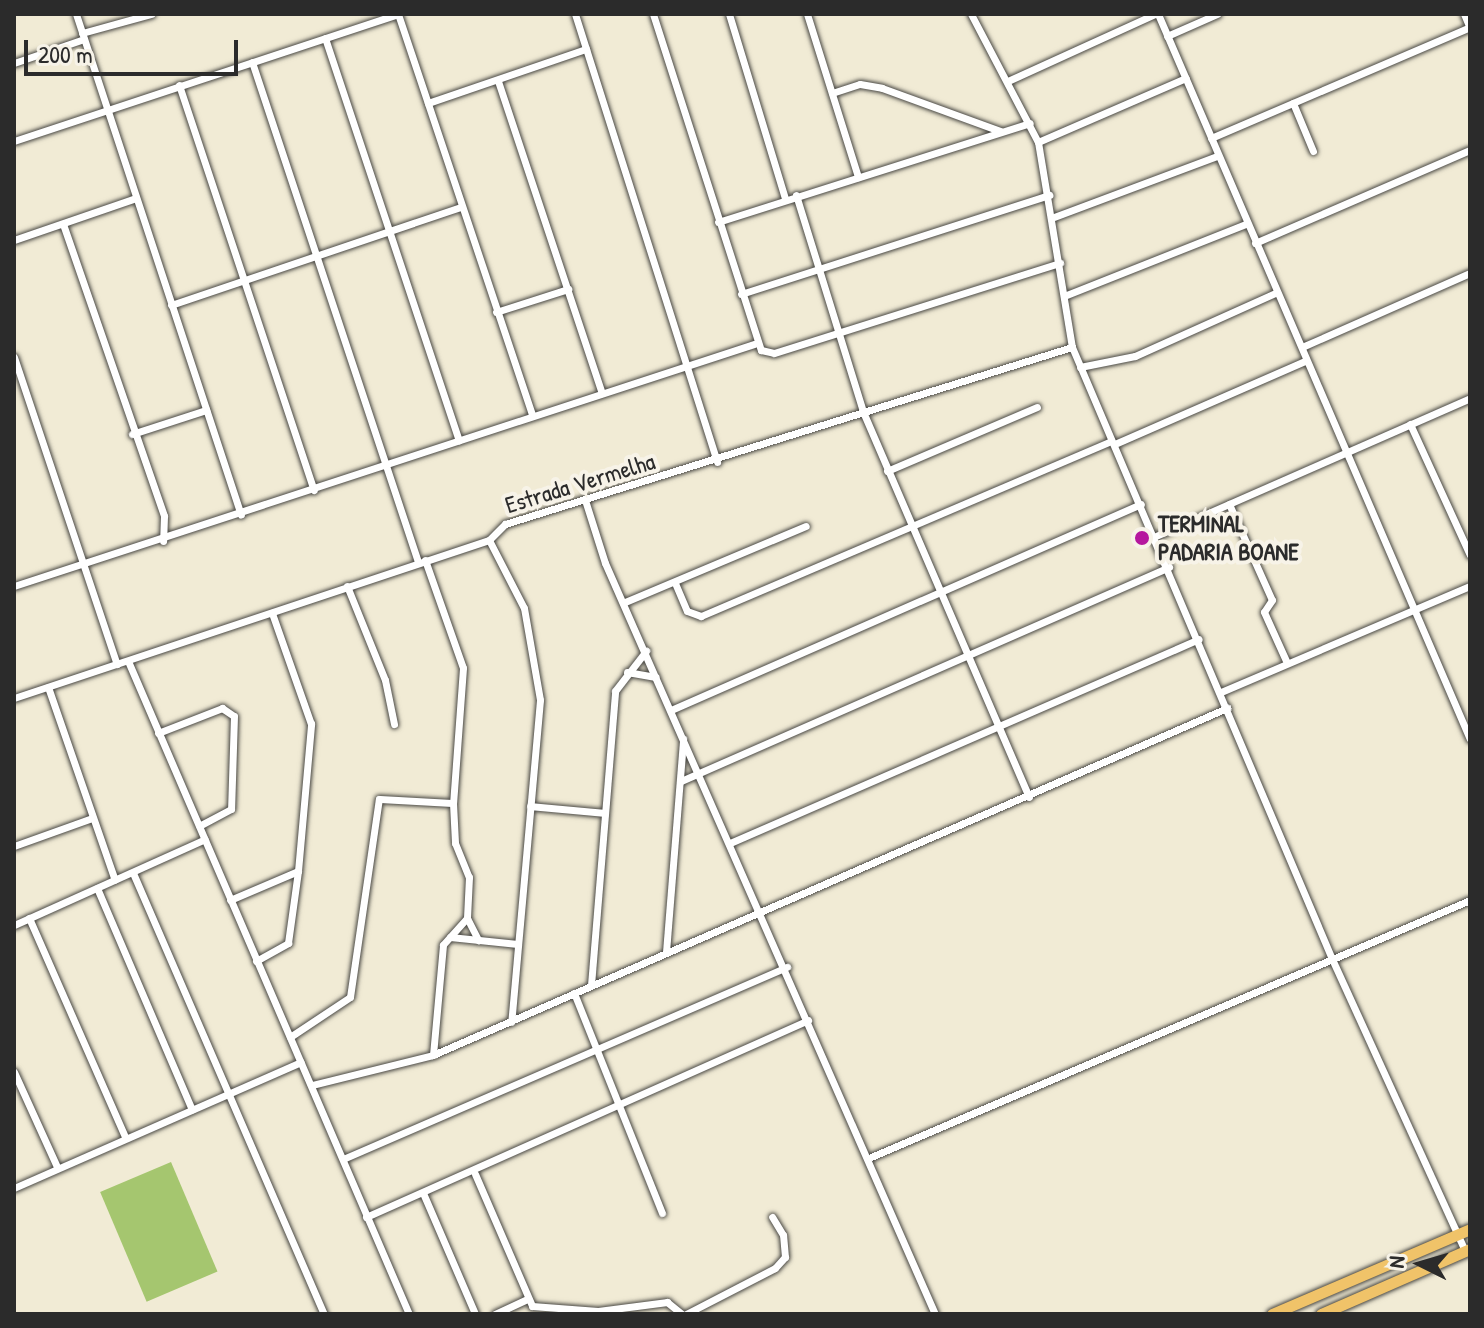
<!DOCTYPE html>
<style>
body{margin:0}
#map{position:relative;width:1484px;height:1328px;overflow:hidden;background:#f1ebd5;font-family:"Patrick Hand",sans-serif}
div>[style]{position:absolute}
.green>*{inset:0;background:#a5c66f;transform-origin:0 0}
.roads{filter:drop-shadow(0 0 2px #494844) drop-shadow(0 0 2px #494844)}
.minor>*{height:7px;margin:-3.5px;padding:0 3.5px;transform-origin:3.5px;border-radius:3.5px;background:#fff}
.highway>*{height:11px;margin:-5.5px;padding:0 5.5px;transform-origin:5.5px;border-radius:5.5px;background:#f0c369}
.dots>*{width:22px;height:22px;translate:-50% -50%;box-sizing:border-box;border:4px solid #f7f3e8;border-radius:50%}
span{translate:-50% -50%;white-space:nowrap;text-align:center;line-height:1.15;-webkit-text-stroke:8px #f7f3e8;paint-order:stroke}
.street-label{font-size:24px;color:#2b2b2b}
.poi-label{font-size:24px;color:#2b2b2b;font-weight:700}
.left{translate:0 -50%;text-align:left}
.frame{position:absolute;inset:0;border:16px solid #2b2b2b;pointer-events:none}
.north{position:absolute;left:1380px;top:1224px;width:80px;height:80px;-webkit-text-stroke:6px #f7f3e8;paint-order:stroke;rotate:275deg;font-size:22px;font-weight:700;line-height:32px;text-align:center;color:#2b2b2b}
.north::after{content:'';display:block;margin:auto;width:28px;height:36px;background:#2b2b2b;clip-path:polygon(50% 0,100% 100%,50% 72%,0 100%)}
.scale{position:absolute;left:24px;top:40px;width:214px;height:36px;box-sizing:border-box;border:4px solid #2b2b2b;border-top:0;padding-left:10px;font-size:24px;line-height:28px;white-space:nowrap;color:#2b2b2b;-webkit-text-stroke:6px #f7f3e8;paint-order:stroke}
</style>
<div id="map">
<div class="green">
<div style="left:171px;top:1162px;width:119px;height:77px;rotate:67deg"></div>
</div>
<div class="roads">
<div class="minor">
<div style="left:76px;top:14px;width:527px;rotate:71.77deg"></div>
<div style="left:398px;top:14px;width:423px;rotate:71.5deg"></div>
<div style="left:575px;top:14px;width:470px;rotate:72.4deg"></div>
<div style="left:653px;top:14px;width:353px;rotate:72.2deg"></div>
<div style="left:761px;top:350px;width:13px;rotate:13deg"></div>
<div style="left:774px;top:353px;width:300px;rotate:-17.5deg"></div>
<div style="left:729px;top:14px;width:192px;rotate:73.1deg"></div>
<div style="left:807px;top:14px;width:171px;rotate:72.6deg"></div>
<div style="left:971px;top:14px;width:144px;rotate:62.4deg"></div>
<div style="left:1038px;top:142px;width:208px;rotate:80.6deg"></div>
<div style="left:1072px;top:347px;width:665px;rotate:66.98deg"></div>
<div style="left:1332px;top:959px;width:321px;rotate:65.5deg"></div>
<div style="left:1158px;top:14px;width:789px;rotate:66.72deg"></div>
<div style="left:1464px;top:14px;width:15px;rotate:67deg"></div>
<div style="left:82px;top:33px;width:72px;rotate:-15.4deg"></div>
<div style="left:1167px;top:36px;width:55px;rotate:-23.7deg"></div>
<div style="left:325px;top:38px;width:424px;rotate:71.6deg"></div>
<div style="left:252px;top:62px;width:527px;rotate:71.63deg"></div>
<div style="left:14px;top:63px;width:74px;rotate:-18.9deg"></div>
<div style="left:1010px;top:80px;width:159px;rotate:-24.5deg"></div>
<div style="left:498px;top:81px;width:329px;rotate:71.6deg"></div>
<div style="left:179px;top:85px;width:427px;rotate:71.6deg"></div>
<div style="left:832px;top:93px;width:29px;rotate:-18deg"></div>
<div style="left:860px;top:84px;width:22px;rotate:10deg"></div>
<div style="left:882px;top:88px;width:126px;rotate:20deg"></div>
<div style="left:428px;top:103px;width:167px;rotate:-18.9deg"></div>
<div style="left:1293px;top:103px;width:52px;rotate:67.4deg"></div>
<div style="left:1211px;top:138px;width:282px;rotate:-23.2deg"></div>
<div style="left:14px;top:141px;width:405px;rotate:-18.3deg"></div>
<div style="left:1038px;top:142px;width:161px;rotate:-23.4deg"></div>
<div style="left:796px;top:195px;width:229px;rotate:72.8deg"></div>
<div style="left:864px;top:414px;width:417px;rotate:66.7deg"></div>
<div style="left:1054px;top:217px;width:174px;rotate:-20.5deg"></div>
<div style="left:718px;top:222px;width:327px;rotate:-17.6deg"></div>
<div style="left:63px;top:224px;width:309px;rotate:70.9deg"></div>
<div style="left:164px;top:516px;width:25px;rotate:92deg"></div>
<div style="left:14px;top:240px;width:129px;rotate:-19deg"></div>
<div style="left:1255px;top:243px;width:234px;rotate:-23.4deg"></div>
<div style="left:741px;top:294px;width:324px;rotate:-17.8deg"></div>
<div style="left:1064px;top:296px;width:196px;rotate:-21.6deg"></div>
<div style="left:171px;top:305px;width:305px;rotate:-18.7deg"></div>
<div style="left:496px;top:312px;width:76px;rotate:-17.7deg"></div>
<div style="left:1302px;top:347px;width:184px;rotate:-23.8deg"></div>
<div style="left:14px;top:357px;width:324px;rotate:71.5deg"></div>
<div style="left:1080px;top:367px;width:56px;rotate:-11.3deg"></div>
<div style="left:1135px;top:356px;width:154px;rotate:-24.2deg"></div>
<div style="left:1410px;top:424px;width:144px;rotate:65.4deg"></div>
<div style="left:132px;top:434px;width:78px;rotate:-18deg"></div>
<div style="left:1117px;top:443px;width:205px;rotate:-23.6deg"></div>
<div style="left:887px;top:471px;width:163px;rotate:-23.1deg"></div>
<div style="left:585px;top:500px;width:66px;rotate:72.4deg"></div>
<div style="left:605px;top:563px;width:820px;rotate:66.28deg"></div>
<div style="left:1229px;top:504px;width:105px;rotate:65.9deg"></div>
<div style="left:1272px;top:600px;width:14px;rotate:124deg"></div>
<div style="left:1264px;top:612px;width:56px;rotate:65.7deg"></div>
<div style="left:1156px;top:536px;width:343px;rotate:-23.7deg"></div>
<div style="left:489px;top:540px;width:76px;rotate:62.8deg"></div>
<div style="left:524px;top:608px;width:93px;rotate:80.1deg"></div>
<div style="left:540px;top:700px;width:323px;rotate:95.1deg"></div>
<div style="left:425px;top:560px;width:114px;rotate:70.6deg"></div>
<div style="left:463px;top:668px;width:135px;rotate:94.2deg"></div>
<div style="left:453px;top:803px;width:40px;rotate:87.1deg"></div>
<div style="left:455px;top:843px;width:37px;rotate:68deg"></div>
<div style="left:469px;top:877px;width:41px;rotate:92.8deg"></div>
<div style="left:467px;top:918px;width:36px;rotate:132deg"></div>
<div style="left:443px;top:945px;width:110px;rotate:95.2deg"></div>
<div style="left:675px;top:583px;width:30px;rotate:67deg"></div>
<div style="left:687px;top:611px;width:15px;rotate:20deg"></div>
<div style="left:701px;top:616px;width:446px;rotate:-23.1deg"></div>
<div style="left:14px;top:586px;width:779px;rotate:-18.11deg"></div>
<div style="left:347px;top:586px;width:101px;rotate:68deg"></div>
<div style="left:385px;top:680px;width:45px;rotate:78.4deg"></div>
<div style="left:625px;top:602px;width:196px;rotate:-22.8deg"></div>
<div style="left:128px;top:661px;width:711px;rotate:66.72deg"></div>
<div style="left:627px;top:672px;width:29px;rotate:10deg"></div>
<div style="left:48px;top:687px;width:204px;rotate:70.9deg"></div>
<div style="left:1221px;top:692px;width:271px;rotate:-23.1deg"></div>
<div style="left:14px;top:698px;width:501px;rotate:-18.4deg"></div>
<div style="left:489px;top:540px;width:23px;rotate:-45deg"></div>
<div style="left:505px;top:524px;width:594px;rotate:-17.34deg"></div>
<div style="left:671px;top:710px;width:513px;rotate:-23.67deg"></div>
<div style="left:158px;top:733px;width:69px;rotate:-21.3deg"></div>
<div style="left:222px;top:708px;width:14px;rotate:34deg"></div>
<div style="left:234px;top:716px;width:93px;rotate:91.8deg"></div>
<div style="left:231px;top:809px;width:36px;rotate:152deg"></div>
<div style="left:681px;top:781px;width:533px;rotate:-23.68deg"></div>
<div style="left:530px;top:806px;width:75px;rotate:5.3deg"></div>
<div style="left:730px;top:843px;width:511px;rotate:-23.51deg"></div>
<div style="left:14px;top:846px;width:83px;rotate:-19.7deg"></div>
<div style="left:133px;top:873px;width:481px;rotate:66.6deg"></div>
<div style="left:97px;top:888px;width:241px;rotate:66.8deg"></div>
<div style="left:230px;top:900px;width:74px;rotate:-23.1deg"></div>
<div style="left:298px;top:871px;width:148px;rotate:-84.9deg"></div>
<div style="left:311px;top:724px;width:118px;rotate:-109.4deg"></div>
<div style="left:29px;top:918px;width:239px;rotate:66.3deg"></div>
<div style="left:467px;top:918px;width:25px;rotate:63deg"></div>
<div style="left:14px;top:925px;width:209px;rotate:-24.2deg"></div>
<div style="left:450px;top:937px;width:68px;rotate:5.9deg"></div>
<div style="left:666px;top:952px;width:214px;rotate:-85.4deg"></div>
<div style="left:256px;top:961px;width:37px;rotate:-29deg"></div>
<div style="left:288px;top:943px;width:73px;rotate:-82.1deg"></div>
<div style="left:591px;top:985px;width:295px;rotate:-85.3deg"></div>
<div style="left:615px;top:691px;width:51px;rotate:-52.2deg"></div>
<div style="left:574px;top:993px;width:237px;rotate:68.2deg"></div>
<div style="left:290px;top:1037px;width:72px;rotate:-33.7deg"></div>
<div style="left:350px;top:997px;width:200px;rotate:-81.7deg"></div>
<div style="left:379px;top:799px;width:74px;rotate:3.1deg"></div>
<div style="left:14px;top:1072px;width:104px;rotate:65.6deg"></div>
<div style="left:312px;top:1085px;width:125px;rotate:-13.9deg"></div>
<div style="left:433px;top:1055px;width:867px;rotate:-23.61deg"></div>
<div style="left:871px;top:1157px;width:652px;rotate:-23.22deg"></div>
<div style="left:343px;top:1159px;width:484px;rotate:-23.4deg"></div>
<div style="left:475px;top:1174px;width:144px;rotate:66.6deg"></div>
<div style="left:532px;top:1306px;width:66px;rotate:4.3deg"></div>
<div style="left:598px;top:1311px;width:70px;rotate:-7.4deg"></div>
<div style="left:667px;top:1302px;width:19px;rotate:39deg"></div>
<div style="left:14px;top:1188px;width:313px;rotate:-23.7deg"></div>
<div style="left:423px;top:1193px;width:132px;rotate:66.7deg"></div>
<div style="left:366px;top:1217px;width:484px;rotate:-24deg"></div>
<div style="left:495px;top:1314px;width:35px;rotate:-25deg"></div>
<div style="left:686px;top:1314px;width:100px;rotate:-27.3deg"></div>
<div style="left:775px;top:1268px;width:15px;rotate:-48deg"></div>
<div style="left:785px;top:1257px;width:22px;rotate:-95deg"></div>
<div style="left:783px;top:1235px;width:21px;rotate:-121deg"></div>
</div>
<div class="highway">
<div style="left:1272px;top:1314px;width:215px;rotate:-23.2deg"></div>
<div style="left:1321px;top:1314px;width:163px;rotate:-23.6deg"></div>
</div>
</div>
<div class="dots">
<div style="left:1142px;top:538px;background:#b5179e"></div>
</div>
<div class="street-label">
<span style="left:580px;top:483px;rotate:-17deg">Estrada Vermelha</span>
</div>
<div class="poi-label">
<span class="left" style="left:1158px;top:538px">TERMINAL<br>PADARIA BOANE</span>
</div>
<div class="frame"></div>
<div class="north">N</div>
<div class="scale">200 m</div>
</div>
